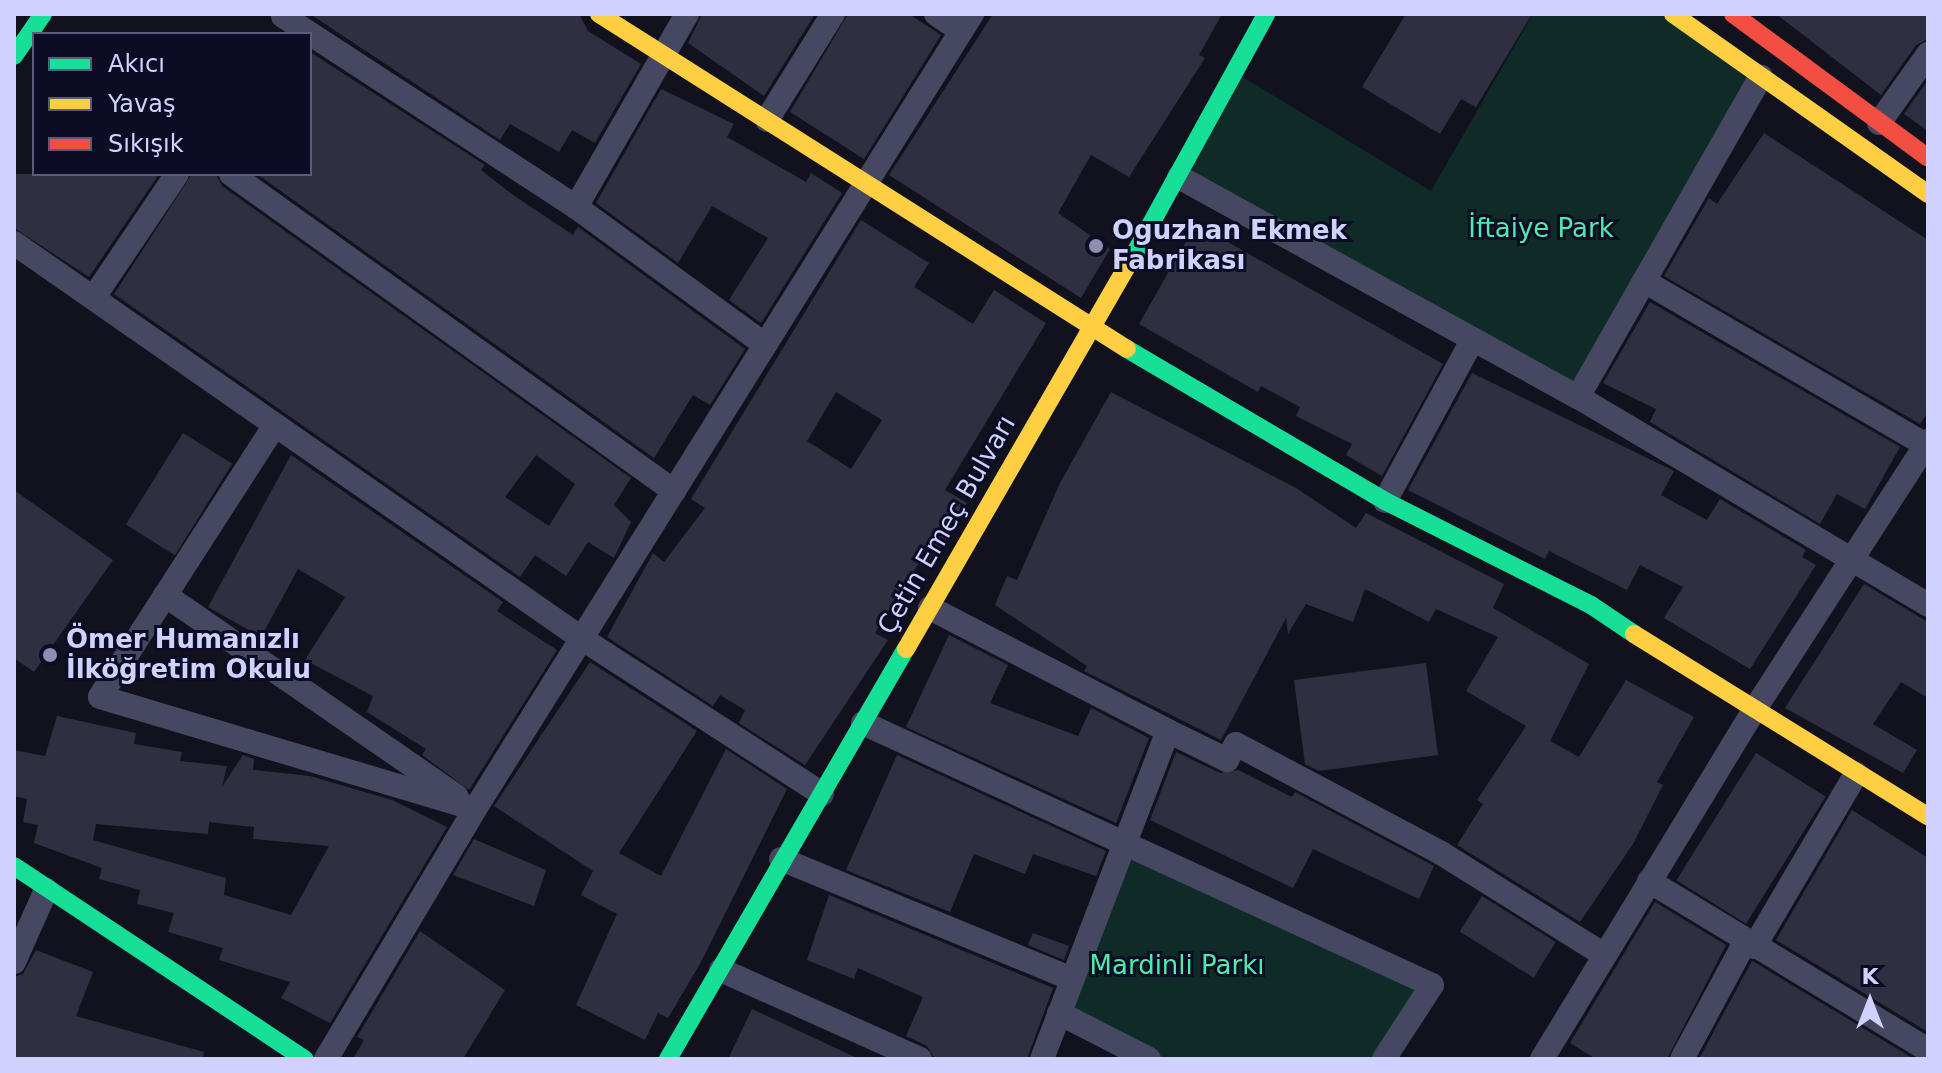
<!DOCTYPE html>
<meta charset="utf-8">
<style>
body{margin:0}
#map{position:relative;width:1942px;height:1073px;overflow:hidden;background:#12121e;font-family:"DejaVu Sans",sans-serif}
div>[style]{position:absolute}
.green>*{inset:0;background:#0f2b27}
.building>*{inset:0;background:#302f41;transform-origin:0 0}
.street>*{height:24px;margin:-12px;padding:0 12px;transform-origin:12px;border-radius:12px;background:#454860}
.fast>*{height:18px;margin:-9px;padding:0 9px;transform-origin:9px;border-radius:9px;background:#16e098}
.slow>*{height:18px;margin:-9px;padding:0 9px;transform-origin:9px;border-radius:9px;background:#ffcf43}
.jam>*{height:18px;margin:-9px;padding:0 9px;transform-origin:9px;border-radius:9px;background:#f24e42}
.dots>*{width:22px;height:22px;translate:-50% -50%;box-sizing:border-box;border:4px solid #0c0c24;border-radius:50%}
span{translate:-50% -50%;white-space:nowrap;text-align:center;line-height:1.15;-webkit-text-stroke:6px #0c0c24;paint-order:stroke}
.park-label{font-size:26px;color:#4eebab}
.poi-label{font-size:26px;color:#cfd1ff;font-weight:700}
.left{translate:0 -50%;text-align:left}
.street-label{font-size:26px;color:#cfd1ff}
.frame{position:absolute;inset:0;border:16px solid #cfd1ff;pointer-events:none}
.legend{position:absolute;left:32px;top:32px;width:280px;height:144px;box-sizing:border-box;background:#0c0c24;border:2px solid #5a5b7c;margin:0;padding:10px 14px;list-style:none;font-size:24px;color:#cfd1ff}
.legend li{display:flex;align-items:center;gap:16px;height:40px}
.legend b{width:40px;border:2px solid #5a5b7c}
.north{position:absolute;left:1830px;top:961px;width:80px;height:80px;-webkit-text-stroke:6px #0c0c24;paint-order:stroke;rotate:0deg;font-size:22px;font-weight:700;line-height:32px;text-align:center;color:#cfd1ff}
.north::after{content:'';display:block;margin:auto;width:28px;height:36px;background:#cfd1ff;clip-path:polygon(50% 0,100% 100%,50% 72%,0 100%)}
</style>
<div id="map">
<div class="green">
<div style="clip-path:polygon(1533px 14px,1673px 14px,1761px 76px,1578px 397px,1179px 177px,1236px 73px,1431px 191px)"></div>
<div style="clip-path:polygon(1128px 842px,1432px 985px,1384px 1059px,1149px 1059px,1059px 1013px)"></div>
</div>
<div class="building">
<div style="clip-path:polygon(310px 14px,579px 14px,588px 31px,641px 64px,595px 143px,572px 130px,559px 152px,510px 124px,500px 140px)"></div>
<div style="clip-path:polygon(702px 14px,815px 14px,764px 96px,688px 43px)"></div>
<div style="clip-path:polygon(848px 14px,909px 14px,941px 35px,864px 159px,790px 112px)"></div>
<div style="clip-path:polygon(993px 14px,1222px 14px,1199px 55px,1205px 58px,1129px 177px,1091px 155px,1058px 213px,1110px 249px,1081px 298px,889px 175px)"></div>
<div style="clip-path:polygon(1406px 14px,1532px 14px,1476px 107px,1461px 99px,1440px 134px,1362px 87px)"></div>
<div style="clip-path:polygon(1776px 14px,1928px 14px,1928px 39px,1916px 45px,1881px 95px)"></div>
<div style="clip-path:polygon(310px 52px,485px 165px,481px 170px,513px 195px,573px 235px,578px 227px,745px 349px,710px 405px,693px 395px,654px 458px,257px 174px,310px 174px)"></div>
<div style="clip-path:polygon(1928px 80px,1928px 131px,1904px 114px)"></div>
<div style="clip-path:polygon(661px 89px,734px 124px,727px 137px,806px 182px,811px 173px,842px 193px,761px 323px,729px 300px,768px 238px,712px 206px,678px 263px,596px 203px)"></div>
<div style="clip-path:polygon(1764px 133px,1928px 240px,1928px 412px,1920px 424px,1664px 276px,1709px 198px,1717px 204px)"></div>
<div style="clip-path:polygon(14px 174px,159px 174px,89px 277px,14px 228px)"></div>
<div style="clip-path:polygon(evenodd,192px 174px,216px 174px,222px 186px,631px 478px,614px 505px,631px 522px,614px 558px,588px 542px,566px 576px,535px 555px,520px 577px,114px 294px,192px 174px,536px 455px,575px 484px,549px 526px,505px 497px,536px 455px)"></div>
<div style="clip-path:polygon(evenodd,861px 220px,929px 263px,914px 287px,973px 324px,994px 290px,1046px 323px,945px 490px,967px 503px,932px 564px,922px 558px,875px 633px,888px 640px,805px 765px,739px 723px,745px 710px,720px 695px,713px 706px,607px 637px,653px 553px,664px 562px,705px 508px,691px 499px,861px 220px,836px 392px,882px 420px,851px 469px,807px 441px,836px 392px)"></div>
<div style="clip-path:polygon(1196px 224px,1443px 364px,1382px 476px,1346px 455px,1352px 444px,1296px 416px,1300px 407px,1261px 386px,1258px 392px,1139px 324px)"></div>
<div style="clip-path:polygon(1650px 302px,1900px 447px,1865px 509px,1837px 494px,1820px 524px,1650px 422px,1656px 409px,1603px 383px)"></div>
<div style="clip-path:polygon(1472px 373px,1674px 471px,1661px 495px,1707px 520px,1720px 499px,1806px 550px,1802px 557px,1816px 565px,1750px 669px,1664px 618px,1683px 587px,1640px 565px,1627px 590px,1549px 551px,1545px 559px,1408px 490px)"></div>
<div style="clip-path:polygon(1111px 392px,1296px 488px,1356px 528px,1366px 513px,1504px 584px,1493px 608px,1589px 664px,1550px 741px,1579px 757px,1626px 680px,1694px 717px,1657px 782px,1663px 785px,1633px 844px,1580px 922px,1457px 845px,1483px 804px,1477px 800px,1526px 726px,1466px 691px,1498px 637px,1436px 609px,1429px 622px,1365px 589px,1353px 622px,1306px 604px,1288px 634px,1286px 618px,1221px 740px,1084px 671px,1087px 666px,995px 605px,1007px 576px,1017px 580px,1060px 483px)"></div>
<div style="left:183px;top:433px;width:58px;height:108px;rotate:32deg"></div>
<div style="clip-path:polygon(291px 455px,503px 602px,497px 611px,557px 650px,469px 790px,422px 755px,426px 749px,367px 712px,373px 696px,305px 660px,345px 597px,298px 569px,261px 637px,208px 607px)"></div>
<div style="clip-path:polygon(14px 490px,113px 560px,34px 672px,14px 658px)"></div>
<div style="clip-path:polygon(1864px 584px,1928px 622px,1928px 698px,1901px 682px,1873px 724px,1917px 750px,1903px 773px,1785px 708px)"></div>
<div style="clip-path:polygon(949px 635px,1008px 665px,990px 703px,1078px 736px,1091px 708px,1149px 738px,1116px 823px,906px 727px)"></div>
<div style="clip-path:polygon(590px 662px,697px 731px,619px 853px,661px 876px,726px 749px,787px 789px,701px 962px,668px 1018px,658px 1013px,645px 1040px,576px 1005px,617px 914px,581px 895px,593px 871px,494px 806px)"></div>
<div style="clip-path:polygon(1426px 663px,1438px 755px,1319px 771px,1305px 764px,1294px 680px)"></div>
<div style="clip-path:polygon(evenodd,57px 716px,136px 733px,134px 744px,182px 752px,180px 761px,227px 766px,222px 787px,243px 755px,254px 759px,253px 770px,310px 776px,392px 800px,447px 827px,330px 1023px,281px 998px,290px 982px,219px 960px,223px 948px,168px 932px,174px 913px,137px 904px,140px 890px,99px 879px,102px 868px,34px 843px,38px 825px,23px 822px,27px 799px,14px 796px,14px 750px,45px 756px,57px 716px,209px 822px,254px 827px,253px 839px,329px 846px,291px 915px,224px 895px,226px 878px,93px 840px,96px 824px,208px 834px,209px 822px)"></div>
<div style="clip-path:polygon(1176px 752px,1220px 773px,1238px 770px,1292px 797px,1295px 792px,1434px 866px,1419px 899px,1313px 849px,1293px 888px,1150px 820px)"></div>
<div style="left:1756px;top:753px;width:82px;height:150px;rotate:32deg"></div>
<div style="clip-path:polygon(897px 755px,1106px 851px,1096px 876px,1033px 854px,1025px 874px,974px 854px,950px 912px,846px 870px)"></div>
<div style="clip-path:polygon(1852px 810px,1928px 858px,1928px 1032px,1776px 940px)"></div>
<div style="clip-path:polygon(474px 839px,546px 870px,534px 906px,453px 875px)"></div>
<div style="clip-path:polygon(829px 895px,1053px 988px,1027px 1059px,935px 1059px,927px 1046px,906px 1036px,923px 997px,858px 968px,854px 979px,807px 960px)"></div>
<div style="left:1482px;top:896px;width:87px;height:42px;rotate:32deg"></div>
<div style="clip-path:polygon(1655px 902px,1726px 945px,1667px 1059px,1596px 1059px,1570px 1043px)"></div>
<div style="clip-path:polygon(420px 931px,505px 990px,463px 1059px,353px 1059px,364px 1040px,357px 1037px)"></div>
<div style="clip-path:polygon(1033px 933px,1069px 946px,1064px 960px,1028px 945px)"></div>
<div style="clip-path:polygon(36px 950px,93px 972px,76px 1016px,204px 1052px,203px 1059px,14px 1059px,14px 977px,23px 974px)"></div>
<div style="clip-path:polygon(1752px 961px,1754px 962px,1914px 1059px,1699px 1059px)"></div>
<div style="clip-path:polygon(752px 1009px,859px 1059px,728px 1059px)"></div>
</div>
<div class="street">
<div style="left:936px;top:14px;width:30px;rotate:34deg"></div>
<div style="left:283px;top:16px;width:350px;rotate:33.1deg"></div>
<div style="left:576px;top:207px;width:234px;rotate:36.1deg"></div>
<div style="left:767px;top:120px;width:125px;rotate:-58.1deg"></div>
<div style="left:1879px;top:123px;width:85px;rotate:-54.6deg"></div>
<div style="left:231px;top:174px;width:545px;rotate:35.59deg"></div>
<div style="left:1179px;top:177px;width:456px;rotate:28.9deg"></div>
<div style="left:1578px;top:397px;width:407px;rotate:30.7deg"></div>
<div style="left:576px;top:207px;width:223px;rotate:-60.1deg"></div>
<div style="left:14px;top:243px;width:691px;rotate:34.86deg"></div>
<div style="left:581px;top:638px;width:287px;rotate:32.9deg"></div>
<div style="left:1644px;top:281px;width:326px;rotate:30.2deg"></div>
<div style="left:94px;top:297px;width:148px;rotate:-56deg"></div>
<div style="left:1578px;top:397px;width:369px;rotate:-60.3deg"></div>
<div style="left:275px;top:425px;width:323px;rotate:122.8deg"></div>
<div style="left:100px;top:697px;width:391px;rotate:16.6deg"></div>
<div style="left:1385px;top:501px;width:184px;rotate:-61.5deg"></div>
<div style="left:165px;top:595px;width:354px;rotate:34.6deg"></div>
<div style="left:930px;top:608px;width:268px;rotate:27.3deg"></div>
<div style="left:863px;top:723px;width:626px;rotate:24.72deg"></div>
<div style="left:1432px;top:985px;width:88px;rotate:123deg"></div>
<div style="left:781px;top:859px;width:315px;rotate:22.4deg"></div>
<div style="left:1649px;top:881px;width:326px;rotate:31.2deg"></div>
<div style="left:1754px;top:947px;width:201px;rotate:-59.5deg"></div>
<div style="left:14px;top:962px;width:79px;rotate:-66deg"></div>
<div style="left:721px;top:970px;width:218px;rotate:24.1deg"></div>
<div style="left:1059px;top:1013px;width:101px;rotate:27.1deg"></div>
<div style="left:326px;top:1059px;width:291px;rotate:-59.2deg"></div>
<div style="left:475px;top:809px;width:938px;rotate:-57.99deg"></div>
<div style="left:1042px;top:1059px;width:351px;rotate:-69deg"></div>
<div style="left:1168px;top:731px;width:66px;rotate:26.2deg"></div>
<div style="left:1227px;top:760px;width:18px;rotate:-61deg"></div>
<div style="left:1236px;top:744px;width:232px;rotate:28deg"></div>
<div style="left:1441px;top:853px;width:192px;rotate:32deg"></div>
<div style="left:1542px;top:1059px;width:406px;rotate:-58.7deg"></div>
<div style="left:1753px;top:712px;width:323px;rotate:-57.1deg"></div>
<div style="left:1682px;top:1059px;width:135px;rotate:-61.7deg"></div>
</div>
<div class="fast">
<div style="left:14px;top:56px;width:51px;rotate:-55.4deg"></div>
<div style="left:1131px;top:260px;width:281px;rotate:-61.2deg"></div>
<div style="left:1127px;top:349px;width:299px;rotate:30.5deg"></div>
<div style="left:1385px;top:501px;width:231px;rotate:26.8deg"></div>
<div style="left:1591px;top:605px;width:52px;rotate:34deg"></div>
<div style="left:14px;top:866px;width:349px;rotate:33.6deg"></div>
<div style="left:668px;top:1059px;width:474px;rotate:-59.9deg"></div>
</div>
<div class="slow">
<div style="left:599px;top:14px;width:625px;rotate:32.39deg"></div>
<div style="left:1673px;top:14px;width:312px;rotate:35.2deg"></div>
<div style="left:1634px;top:634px;width:346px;rotate:31.8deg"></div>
<div style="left:906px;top:649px;width:449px;rotate:-60deg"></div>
</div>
<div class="jam">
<div style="left:1733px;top:14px;width:242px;rotate:36.4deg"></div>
</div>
<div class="dots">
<div style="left:1096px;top:246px;background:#8d8eb0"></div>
<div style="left:50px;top:655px;background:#8d8eb0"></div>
</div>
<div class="park-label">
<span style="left:1541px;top:229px">İftaiye Park</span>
<span style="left:1177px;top:966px">Mardinli Parkı</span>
</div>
<div class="poi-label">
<span class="left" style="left:1112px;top:246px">Oguzhan Ekmek<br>Fabrikası</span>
<span class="left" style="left:66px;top:655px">Ömer Humanızlı<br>İlköğretim Okulu</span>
</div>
<div class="street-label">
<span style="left:947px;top:525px;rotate:-60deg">Çetin Emeç Bulvarı</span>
</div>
<div class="frame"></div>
<ul class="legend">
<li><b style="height:10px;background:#16e098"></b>Akıcı</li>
<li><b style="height:10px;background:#ffcf43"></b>Yavaş</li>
<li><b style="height:10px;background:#f24e42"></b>Sıkışık</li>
</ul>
<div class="north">K</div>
</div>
